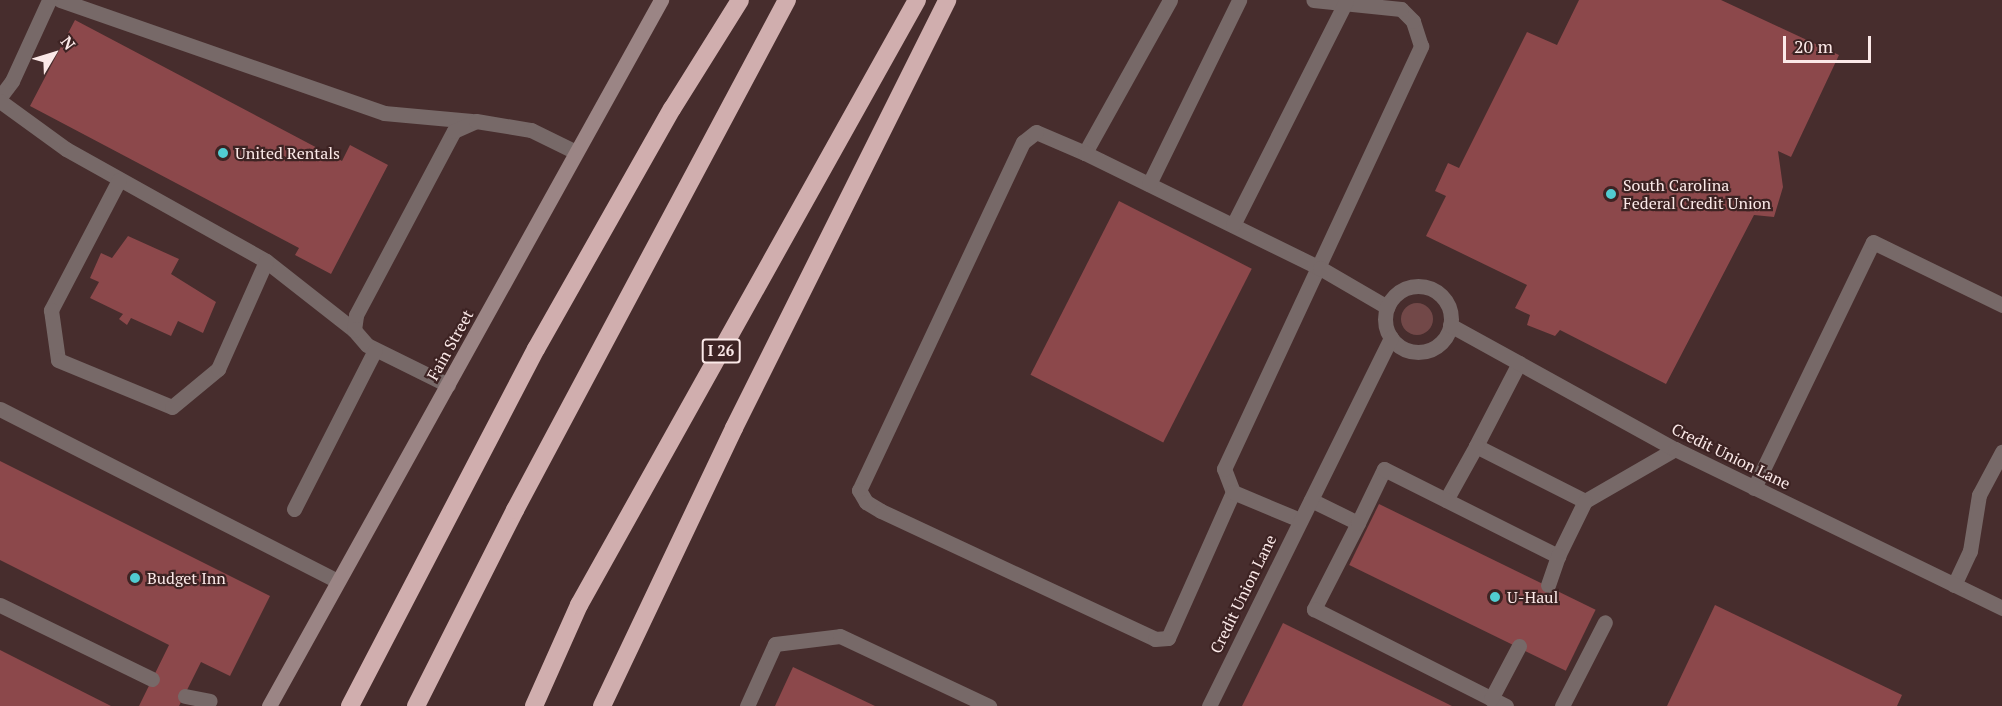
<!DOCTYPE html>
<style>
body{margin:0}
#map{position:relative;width:2002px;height:706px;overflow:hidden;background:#472d2d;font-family:"PT Serif",serif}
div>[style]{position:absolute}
.green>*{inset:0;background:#724848}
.round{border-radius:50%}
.building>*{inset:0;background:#8c484b;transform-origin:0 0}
.lane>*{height:15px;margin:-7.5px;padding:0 7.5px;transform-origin:7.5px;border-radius:7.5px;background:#776968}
.street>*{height:15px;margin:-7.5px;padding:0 7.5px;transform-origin:7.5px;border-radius:7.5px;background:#776968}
.street>.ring{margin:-7.5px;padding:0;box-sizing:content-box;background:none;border:15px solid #776968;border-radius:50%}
.secondary>*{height:15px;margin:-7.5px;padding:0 7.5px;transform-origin:7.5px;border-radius:7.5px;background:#9b8585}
.highway>*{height:18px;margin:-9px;padding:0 9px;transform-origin:9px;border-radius:9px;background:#d0aeae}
.dots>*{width:16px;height:16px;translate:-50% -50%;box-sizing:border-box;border:3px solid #3d2323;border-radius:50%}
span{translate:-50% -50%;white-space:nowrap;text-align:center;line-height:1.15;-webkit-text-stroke:4.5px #3d2323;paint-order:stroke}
.shield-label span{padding:2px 4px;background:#3d2323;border:2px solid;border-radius:4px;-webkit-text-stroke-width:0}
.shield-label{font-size:15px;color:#fbe9e8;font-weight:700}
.poi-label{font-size:16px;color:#fbe9e8}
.left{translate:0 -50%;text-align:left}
.street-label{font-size:16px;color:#fbe9e8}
.north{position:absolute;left:24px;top:24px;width:60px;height:60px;-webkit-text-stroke:4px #3d2323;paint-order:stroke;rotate:52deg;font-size:16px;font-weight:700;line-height:24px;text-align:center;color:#fbe9e8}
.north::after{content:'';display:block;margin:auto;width:21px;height:27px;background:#fbe9e8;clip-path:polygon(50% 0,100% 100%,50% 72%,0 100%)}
.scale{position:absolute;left:1783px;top:36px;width:88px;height:27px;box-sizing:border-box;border:3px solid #fbe9e8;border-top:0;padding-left:8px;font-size:18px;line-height:21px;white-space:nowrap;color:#fbe9e8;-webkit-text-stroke:4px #3d2323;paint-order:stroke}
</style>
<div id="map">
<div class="green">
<div class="round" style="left:1401px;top:303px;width:32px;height:32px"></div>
</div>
<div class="building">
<div style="clip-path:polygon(1579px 0,1721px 0,1839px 55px,1791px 157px,1778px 151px,1783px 187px,1774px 217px,1754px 215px,1666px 384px,1560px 330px,1555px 336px,1527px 325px,1530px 315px,1515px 308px,1527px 285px,1426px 236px,1446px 196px,1435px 191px,1448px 163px,1459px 168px,1527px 32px,1557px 45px)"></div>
<div style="clip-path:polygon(75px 20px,342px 161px,350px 145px,388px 165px,331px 274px,295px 255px,299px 248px,30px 106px)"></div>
<div style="left:1119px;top:201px;width:149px;height:195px;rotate:27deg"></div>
<div style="clip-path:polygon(128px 236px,179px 259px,171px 274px,216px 302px,203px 333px,178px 321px,171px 336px,131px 318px,127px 325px,119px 319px,123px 314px,90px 298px,99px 282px,90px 278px,101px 253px,112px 258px)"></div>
<div style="clip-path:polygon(0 461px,270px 596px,230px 676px,201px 662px,179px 706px,139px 706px,169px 645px,0 560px)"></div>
<div style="left:1379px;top:504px;width:241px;height:68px;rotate:26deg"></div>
<div style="clip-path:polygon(1715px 605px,1902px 695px,1897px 706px,1667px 706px)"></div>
<div style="clip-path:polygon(1283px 623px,1452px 706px,1242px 706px)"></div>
<div style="clip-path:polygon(0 650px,111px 706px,0 706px)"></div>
<div style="clip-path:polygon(793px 667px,875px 706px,775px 706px)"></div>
</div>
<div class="lane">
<div style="left:60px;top:0;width:343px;rotate:19.2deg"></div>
<div style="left:384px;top:113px;width:88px;rotate:5.2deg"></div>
<div style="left:1170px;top:0;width:175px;rotate:119.1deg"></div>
<div style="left:1085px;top:153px;width:53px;rotate:-156.8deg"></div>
<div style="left:1036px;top:132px;width:16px;rotate:142deg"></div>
<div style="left:1023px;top:142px;width:385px;rotate:115.2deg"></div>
<div style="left:859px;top:490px;width:14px;rotate:60deg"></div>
<div style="left:866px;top:502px;width:17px;rotate:31deg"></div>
<div style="left:881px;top:511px;width:302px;rotate:25deg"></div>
<div style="left:1155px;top:639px;width:13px;rotate:-4deg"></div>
<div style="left:1168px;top:638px;width:160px;rotate:-66deg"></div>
<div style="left:1233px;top:492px;width:25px;rotate:-111deg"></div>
<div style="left:1224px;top:469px;width:467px;rotate:-65deg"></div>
<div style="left:1421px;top:46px;width:26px;rotate:-108deg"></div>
<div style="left:1413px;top:21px;width:17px;rotate:-135deg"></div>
<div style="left:1401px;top:9px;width:88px;rotate:-174.2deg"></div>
<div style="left:0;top:97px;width:20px;rotate:-53deg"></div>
<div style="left:12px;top:81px;width:89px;rotate:-65.4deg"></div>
<div style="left:0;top:101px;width:82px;rotate:36deg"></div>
<div style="left:66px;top:149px;width:229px;rotate:29.2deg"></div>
<div style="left:266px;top:261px;width:112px;rotate:38.1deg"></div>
<div style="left:1085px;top:153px;width:262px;rotate:26.1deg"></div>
<div style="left:119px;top:180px;width:147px;rotate:117.6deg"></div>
<div style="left:51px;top:310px;width:50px;rotate:82deg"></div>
<div style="left:58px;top:360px;width:123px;rotate:22.4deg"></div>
<div style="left:172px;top:407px;width:60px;rotate:-39.6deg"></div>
<div style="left:218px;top:369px;width:118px;rotate:-66deg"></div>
<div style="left:1149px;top:184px;width:205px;rotate:-63.9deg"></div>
<div style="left:1233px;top:225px;width:249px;rotate:-63.2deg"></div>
<div style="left:1519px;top:363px;width:93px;rotate:117.4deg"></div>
<div style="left:1476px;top:446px;width:122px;rotate:26.8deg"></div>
<div style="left:1585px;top:501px;width:104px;rotate:-30deg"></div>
<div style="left:448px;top:385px;width:90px;rotate:-153.7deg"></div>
<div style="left:367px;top:345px;width:20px;rotate:-131deg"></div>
<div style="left:354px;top:330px;width:15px;rotate:-82deg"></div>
<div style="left:356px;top:315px;width:208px;rotate:-62deg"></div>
<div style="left:454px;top:131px;width:24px;rotate:-24deg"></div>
<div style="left:476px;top:121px;width:56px;rotate:9.3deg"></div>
<div style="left:531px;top:130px;width:50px;rotate:26.1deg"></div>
<div style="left:0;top:409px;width:378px;rotate:27deg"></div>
<div style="left:1754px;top:488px;width:273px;rotate:-64.2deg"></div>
<div style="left:1873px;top:242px;width:144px;rotate:26deg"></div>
<div style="left:1233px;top:492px;width:73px;rotate:22.7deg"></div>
<div style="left:1311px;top:500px;width:52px;rotate:26.1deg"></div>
<div style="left:1358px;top:523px;width:97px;rotate:117.1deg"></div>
<div style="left:1314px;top:609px;width:215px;rotate:26.8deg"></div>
<div style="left:1446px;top:500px;width:62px;rotate:-60.9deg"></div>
<div style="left:294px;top:509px;width:178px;rotate:-63deg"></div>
<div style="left:1358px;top:523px;width:60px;rotate:-64.3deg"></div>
<div style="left:1384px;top:469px;width:195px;rotate:26.6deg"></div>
<div style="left:1558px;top:556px;width:61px;rotate:-63.9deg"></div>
<div style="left:1548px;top:585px;width:31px;rotate:-71deg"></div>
<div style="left:1954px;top:585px;width:38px;rotate:-65deg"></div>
<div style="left:1970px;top:551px;width:57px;rotate:-80.9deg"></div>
<div style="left:1979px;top:495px;width:49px;rotate:-61.9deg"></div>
<div style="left:0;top:605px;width:169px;rotate:26deg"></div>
<div style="left:185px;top:696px;width:25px;rotate:11deg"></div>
<div style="left:1491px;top:699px;width:60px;rotate:-62.2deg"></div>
<div style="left:747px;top:706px;width:68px;rotate:-65.7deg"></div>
<div style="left:775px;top:644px;width:65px;rotate:-7deg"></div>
<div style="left:840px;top:636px;width:165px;rotate:25.2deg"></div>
<div style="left:1562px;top:706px;width:94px;rotate:-62.9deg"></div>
</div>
<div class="street">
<div style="left:1320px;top:268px;width:78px;rotate:30.2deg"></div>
<div class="ring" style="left:1385px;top:286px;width:51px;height:51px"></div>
<div style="left:1450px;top:325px;width:257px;rotate:28.9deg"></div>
<div style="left:1675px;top:449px;width:364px;rotate:25.9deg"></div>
<div style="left:1209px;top:706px;width:411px;rotate:-63.7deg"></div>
</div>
<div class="secondary">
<div style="left:269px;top:706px;width:808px;rotate:-60.96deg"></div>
</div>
<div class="highway">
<div style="left:350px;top:706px;width:403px;rotate:-62.5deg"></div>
<div style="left:536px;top:349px;width:276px;rotate:-60.5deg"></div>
<div style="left:672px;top:109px;width:128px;rotate:-58deg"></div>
<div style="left:416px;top:706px;width:220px;rotate:-63.2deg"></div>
<div style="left:515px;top:510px;width:578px;rotate:-61.93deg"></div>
<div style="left:534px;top:706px;width:111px;rotate:-66deg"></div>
<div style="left:579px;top:605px;width:693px;rotate:-60.81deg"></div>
<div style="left:602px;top:706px;width:308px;rotate:-64.6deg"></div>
<div style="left:734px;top:428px;width:478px;rotate:-63.5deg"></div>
</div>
<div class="dots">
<div style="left:223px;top:153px;background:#51ccd1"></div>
<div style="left:1611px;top:194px;background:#51ccd1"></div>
<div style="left:135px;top:578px;background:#51ccd1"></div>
<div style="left:1495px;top:597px;background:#51ccd1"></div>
</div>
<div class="shield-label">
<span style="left:721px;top:351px">I 26</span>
</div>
<div class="poi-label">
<span class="left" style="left:235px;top:153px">United Rentals</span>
<span class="left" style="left:1623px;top:194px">South Carolina<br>Federal Credit Union</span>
<span class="left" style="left:147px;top:578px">Budget Inn</span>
<span class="left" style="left:1507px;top:597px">U-Haul</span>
</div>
<div class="street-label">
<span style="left:450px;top:345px;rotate:-61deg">Fain Street</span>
<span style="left:1731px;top:456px;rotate:26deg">Credit Union Lane</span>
<span style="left:1243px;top:594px;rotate:-64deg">Credit Union Lane</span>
</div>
<div class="north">N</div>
<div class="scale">20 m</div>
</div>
